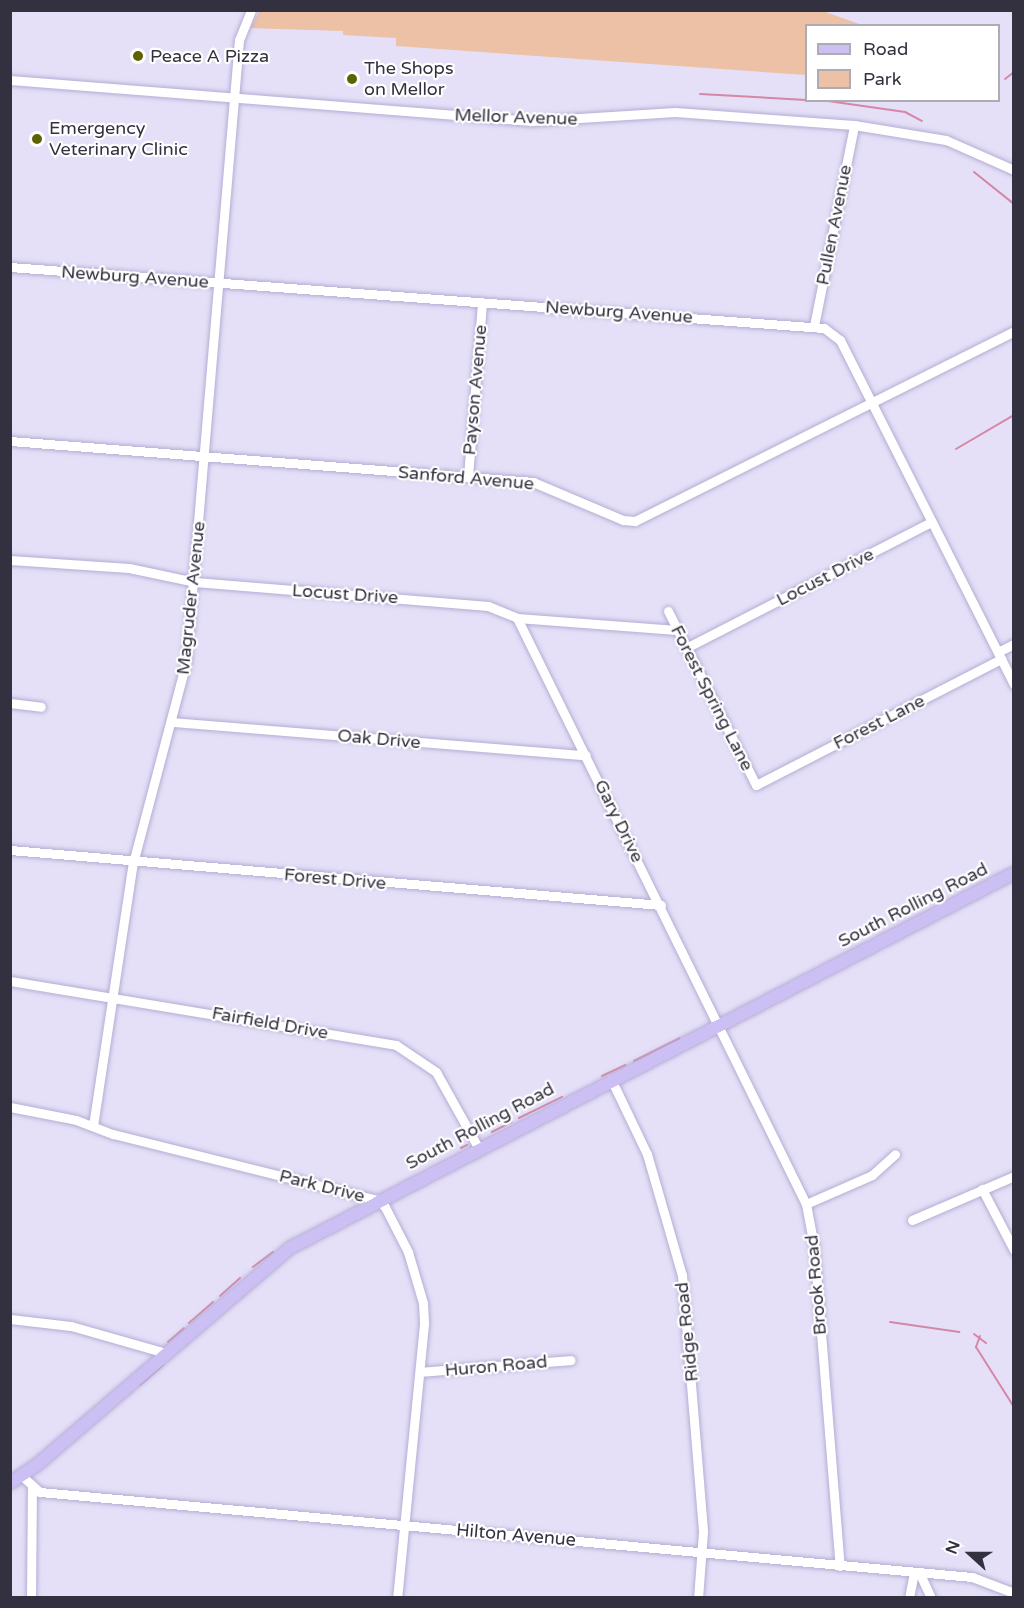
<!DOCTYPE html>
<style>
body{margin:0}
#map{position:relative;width:1024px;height:1608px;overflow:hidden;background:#e5e0f8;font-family:"Varela Round",sans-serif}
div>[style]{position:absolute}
.green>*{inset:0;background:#edc1a5}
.stream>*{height:2px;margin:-1px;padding:0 1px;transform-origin:1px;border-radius:1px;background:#d587a6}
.roads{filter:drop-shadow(0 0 2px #b5add4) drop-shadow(0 0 2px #b5add4)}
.minor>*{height:9px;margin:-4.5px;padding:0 4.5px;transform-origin:4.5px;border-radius:4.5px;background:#fff}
.major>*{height:12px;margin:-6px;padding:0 6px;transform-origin:6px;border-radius:6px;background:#cbbff4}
.dots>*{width:16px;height:16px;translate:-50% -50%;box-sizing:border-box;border:3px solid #fff;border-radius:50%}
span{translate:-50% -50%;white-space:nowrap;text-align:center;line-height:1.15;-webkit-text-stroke:4.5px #fff;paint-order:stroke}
.poi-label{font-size:18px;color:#33303f}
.left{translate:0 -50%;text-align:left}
.street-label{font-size:18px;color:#33303f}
.frame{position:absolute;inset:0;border:12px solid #33303f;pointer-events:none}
.legend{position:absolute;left:805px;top:24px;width:195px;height:78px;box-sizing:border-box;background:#fff;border:2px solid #adacb2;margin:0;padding:8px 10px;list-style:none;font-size:18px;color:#33303f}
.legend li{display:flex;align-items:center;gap:12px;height:30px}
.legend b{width:30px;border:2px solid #adacb2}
.north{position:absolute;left:940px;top:1524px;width:60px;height:60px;-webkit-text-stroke:4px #fff;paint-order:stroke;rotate:291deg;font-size:16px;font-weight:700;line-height:24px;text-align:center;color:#33303f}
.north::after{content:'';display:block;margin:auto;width:21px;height:27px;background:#33303f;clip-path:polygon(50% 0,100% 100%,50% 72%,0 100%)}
</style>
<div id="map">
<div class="green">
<div style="clip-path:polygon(260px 11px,820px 10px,862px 25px,806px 26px,806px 75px,396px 46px,396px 38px,343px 35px,343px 31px,250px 28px)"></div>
</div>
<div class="stream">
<div style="left:1005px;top:79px;width:11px;rotate:-38deg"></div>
<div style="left:700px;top:94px;width:106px;rotate:3.2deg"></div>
<div style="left:821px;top:100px;width:85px;rotate:8.1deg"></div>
<div style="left:905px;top:112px;width:19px;rotate:28deg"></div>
<div style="left:974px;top:172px;width:51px;rotate:38.7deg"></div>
<div style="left:956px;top:449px;width:67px;rotate:-30.4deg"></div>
<div style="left:634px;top:1061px;width:51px;rotate:-26.6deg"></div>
<div style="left:602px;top:1076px;width:26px;rotate:-25deg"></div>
<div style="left:519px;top:1118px;width:48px;rotate:-26deg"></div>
<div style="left:492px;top:1132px;width:22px;rotate:-27deg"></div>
<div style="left:461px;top:1148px;width:7px;rotate:-27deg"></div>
<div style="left:253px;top:1267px;width:25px;rotate:-37deg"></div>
<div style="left:220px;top:1296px;width:27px;rotate:-42deg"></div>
<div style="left:890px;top:1322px;width:70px;rotate:8.2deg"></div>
<div style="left:189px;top:1323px;width:32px;rotate:-41deg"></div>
<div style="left:974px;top:1334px;width:15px;rotate:37deg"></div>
<div style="left:980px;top:1336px;width:12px;rotate:110deg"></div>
<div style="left:976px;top:1347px;width:71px;rotate:57.7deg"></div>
<div style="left:168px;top:1342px;width:21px;rotate:-41deg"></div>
<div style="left:140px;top:1385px;width:30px;rotate:-41deg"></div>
</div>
<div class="roads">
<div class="minor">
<div style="left:10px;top:80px;width:524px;rotate:4.49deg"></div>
<div style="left:532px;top:121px;width:143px;rotate:-3.6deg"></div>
<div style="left:675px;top:112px;width:179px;rotate:4.2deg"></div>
<div style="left:854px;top:125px;width:93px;rotate:9.3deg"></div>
<div style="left:946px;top:140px;width:74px;rotate:23.8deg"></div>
<div style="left:10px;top:267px;width:816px;rotate:4.29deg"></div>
<div style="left:824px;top:328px;width:20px;rotate:37deg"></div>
<div style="left:840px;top:340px;width:386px;rotate:63.2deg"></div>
<div style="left:814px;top:326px;width:205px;rotate:-78.7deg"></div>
<div style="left:10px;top:441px;width:525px;rotate:4.48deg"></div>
<div style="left:533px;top:482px;width:98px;rotate:22.9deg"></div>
<div style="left:623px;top:520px;width:12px;rotate:5deg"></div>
<div style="left:635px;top:521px;width:424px;rotate:-26.6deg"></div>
<div style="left:468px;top:477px;width:175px;rotate:-85.4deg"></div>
<div style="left:10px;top:560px;width:119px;rotate:3.8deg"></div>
<div style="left:129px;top:568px;width:67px;rotate:12deg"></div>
<div style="left:195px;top:582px;width:294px;rotate:4.7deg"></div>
<div style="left:488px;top:606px;width:31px;rotate:22deg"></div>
<div style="left:517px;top:618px;width:160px;rotate:4.3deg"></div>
<div style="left:668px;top:611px;width:195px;rotate:63.2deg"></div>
<div style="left:756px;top:785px;width:276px;rotate:-27.2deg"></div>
<div style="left:517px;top:618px;width:653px;rotate:63.75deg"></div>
<div style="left:806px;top:1204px;width:43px;rotate:79.2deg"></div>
<div style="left:814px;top:1246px;width:321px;rotate:85.4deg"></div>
<div style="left:686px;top:648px;width:276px;rotate:-27.2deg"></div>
<div style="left:998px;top:652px;width:18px;rotate:-27deg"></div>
<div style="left:10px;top:703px;width:31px;rotate:7deg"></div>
<div style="left:172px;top:722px;width:415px;rotate:4.6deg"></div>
<div style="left:10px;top:850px;width:653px;rotate:4.83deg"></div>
<div style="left:10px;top:981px;width:391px;rotate:9.4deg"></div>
<div style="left:396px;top:1045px;width:48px;rotate:34deg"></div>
<div style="left:436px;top:1072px;width:86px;rotate:60.8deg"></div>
<div style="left:611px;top:1079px;width:83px;rotate:64.4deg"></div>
<div style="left:647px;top:1154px;width:126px;rotate:73.9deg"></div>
<div style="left:682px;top:1275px;width:258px;rotate:85.3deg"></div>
<div style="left:703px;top:1532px;width:66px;rotate:94.3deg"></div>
<div style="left:10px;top:1107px;width:67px;rotate:11.1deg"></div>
<div style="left:76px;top:1120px;width:40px;rotate:21deg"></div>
<div style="left:113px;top:1134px;width:273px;rotate:14deg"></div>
<div style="left:378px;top:1200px;width:10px;rotate:45deg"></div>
<div style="left:385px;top:1207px;width:51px;rotate:62.9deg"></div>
<div style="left:408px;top:1252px;width:53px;rotate:73.6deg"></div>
<div style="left:423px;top:1303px;width:21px;rotate:87deg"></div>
<div style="left:424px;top:1324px;width:275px;rotate:95.6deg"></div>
<div style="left:93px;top:1126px;width:266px;rotate:-81.4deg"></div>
<div style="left:133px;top:863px;width:207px;rotate:-75.2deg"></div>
<div style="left:186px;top:663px;width:625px;rotate:-85.14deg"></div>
<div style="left:239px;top:40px;width:32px;rotate:-68deg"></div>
<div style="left:982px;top:1189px;width:69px;rotate:62.3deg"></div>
<div style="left:806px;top:1204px;width:72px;rotate:-23.7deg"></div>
<div style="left:872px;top:1175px;width:31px;rotate:-42deg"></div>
<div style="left:912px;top:1220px;width:111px;rotate:-23.3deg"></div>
<div style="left:10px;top:1319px;width:61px;rotate:6.5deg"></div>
<div style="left:71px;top:1326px;width:99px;rotate:15.9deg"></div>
<div style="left:420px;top:1372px;width:151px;rotate:-4.5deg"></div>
<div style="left:22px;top:1476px;width:24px;rotate:42deg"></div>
<div style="left:40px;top:1492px;width:936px;rotate:5.21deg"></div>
<div style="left:972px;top:1577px;width:45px;rotate:20.9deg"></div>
<div style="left:919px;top:1572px;width:29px;rotate:65deg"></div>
<div style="left:31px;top:1598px;width:111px;rotate:-89.5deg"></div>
<div style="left:909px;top:1598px;width:26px;rotate:-79deg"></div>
</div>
<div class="major">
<div style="left:10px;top:1483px;width:34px;rotate:-34deg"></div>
<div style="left:38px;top:1464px;width:332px;rotate:-40.6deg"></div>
<div style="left:290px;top:1248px;width:815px;rotate:-27.38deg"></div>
</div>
</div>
<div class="dots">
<div style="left:138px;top:56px;background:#5c6300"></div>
<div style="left:352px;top:79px;background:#5c6300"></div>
<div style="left:37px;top:139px;background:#5c6300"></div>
</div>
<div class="poi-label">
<span class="left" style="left:150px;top:56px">Peace A Pizza</span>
<span class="left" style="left:364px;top:79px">The Shops<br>on Mellor</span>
<span class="left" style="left:49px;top:139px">Emergency<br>Veterinary Clinic</span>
</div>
<div class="street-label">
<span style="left:516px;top:117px;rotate:2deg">Mellor Avenue</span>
<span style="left:834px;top:225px;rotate:-79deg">Pullen Avenue</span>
<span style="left:135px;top:277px;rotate:4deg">Newburg Avenue</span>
<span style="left:619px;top:312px;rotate:4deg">Newburg Avenue</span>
<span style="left:475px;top:390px;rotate:-85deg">Payson Avenue</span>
<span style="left:466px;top:478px;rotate:5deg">Sanford Avenue</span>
<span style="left:825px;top:577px;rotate:-27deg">Locust Drive</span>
<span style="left:345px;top:594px;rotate:4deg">Locust Drive</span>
<span style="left:191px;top:598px;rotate:-84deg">Magruder Avenue</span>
<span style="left:712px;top:698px;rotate:63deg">Forest Spring Lane</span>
<span style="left:879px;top:722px;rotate:-27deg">Forest Lane</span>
<span style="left:379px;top:739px;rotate:5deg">Oak Drive</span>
<span style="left:619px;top:821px;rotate:64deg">Gary Drive</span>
<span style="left:335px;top:879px;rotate:5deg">Forest Drive</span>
<span style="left:913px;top:905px;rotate:-27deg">South Rolling Road</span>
<span style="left:270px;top:1023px;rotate:10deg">Fairfield Drive</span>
<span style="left:480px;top:1126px;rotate:-28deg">South Rolling Road</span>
<span style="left:322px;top:1186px;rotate:14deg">Park Drive</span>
<span style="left:816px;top:1285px;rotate:-95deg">Brook Road</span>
<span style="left:687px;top:1332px;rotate:-96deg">Ridge Road</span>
<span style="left:496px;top:1366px;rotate:-5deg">Huron Road</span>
<span style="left:516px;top:1535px;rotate:5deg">Hilton Avenue</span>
</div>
<div class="frame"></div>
<ul class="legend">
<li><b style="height:8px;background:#cbbff4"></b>Road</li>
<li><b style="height:16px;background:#edc1a5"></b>Park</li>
</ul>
<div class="north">N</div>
</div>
